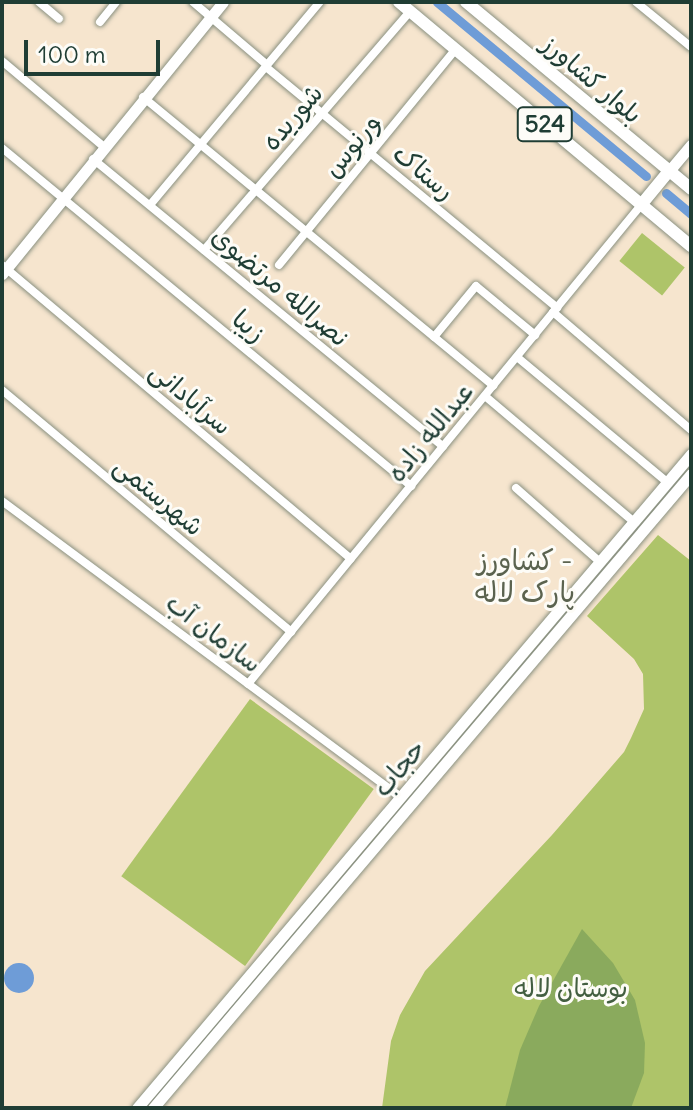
<!DOCTYPE html>
<meta charset="utf-8">
<style>
body{margin:0}
#map{position:relative;width:693px;height:1110px;overflow:hidden;background:#f6e5ce;font-family:Delius,"Playpen Sans Arabic",sans-serif}
div>[style]{position:absolute}
.green>*{inset:0;background:#aec469;transform-origin:0 0}
.forest>*{inset:0;background:#8aaa5d}
.water>*{inset:0;background:#6e9cd7}
.round{border-radius:50%}
.canal>*{height:9px;margin:-4.5px;padding:0 4.5px;transform-origin:4.5px;border-radius:4.5px;background:#6e9cd7}
.roads{filter:drop-shadow(0 0 2px #8a9181) drop-shadow(0 0 2px #8a9181)}
.street>*{height:8px;margin:-4px;padding:0 4px;transform-origin:4px;border-radius:4px;background:#fff}
.secondary>*{height:11px;margin:-5.5px;padding:0 5.5px;transform-origin:5.5px;border-radius:5.5px;background:#fff}
.primary>*{height:12px;margin:-6px;padding:0 6px;transform-origin:6px;border-radius:6px;background:#fff}
span{translate:-50% -50%;white-space:nowrap;text-align:center;line-height:1.15;-webkit-text-stroke:6px #fdfcf7;paint-order:stroke}
.shield-label span{padding:2px 6px;background:#fdfcf7;border:2px solid;border-radius:6px;-webkit-text-stroke-width:0}
.shield-label{font-size:24px;color:#1f3d34;font-weight:700}
.street-label{font-size:26px;color:#1f3d34}
.park-label{font-size:26px;color:#435f41}
.neighbourhood-label{font-size:28px;color:#5b634f}
.frame{position:absolute;inset:0;border:4px solid #1f3d34;pointer-events:none}
.scale{position:absolute;left:24px;top:40px;width:136px;height:36px;box-sizing:border-box;border:4px solid #1f3d34;border-top:0;padding-left:10px;font-size:24px;line-height:28px;white-space:nowrap;color:#1f3d34;-webkit-text-stroke:6px #fdfcf7;paint-order:stroke}
</style>
<div id="map">
<div class="green">
<div style="left:642px;top:233px;width:55px;height:36px;rotate:39deg"></div>
<div style="clip-path:polygon(658px 535px,691px 561px,691px 1108px,382px 1108px,391px 1041px,400px 1015px,425px 971px,552px 835px,624px 752px,631px 738px,644px 709px,643px 674px,634px 659px,587px 616px)"></div>
<div style="left:250px;top:699px;width:153px;height:219px;rotate:36deg"></div>
</div>
<div class="forest">
<div style="clip-path:polygon(582px 929px,613px 963px,635px 1000px,645px 1043px,644px 1073px,631px 1108px,505px 1108px,520px 1050px,539px 1006px)"></div>
</div>
<div class="water">
<div class="round" style="left:4px;top:963px;width:30px;height:30px"></div>
</div>
<div class="canal">
<div style="left:437px;top:2px;width:272px;rotate:39.8deg"></div>
<div style="left:666px;top:193px;width:33px;rotate:40deg"></div>
</div>
<div class="roads">
<div class="street">
<div style="left:39px;top:2px;width:26px;rotate:40deg"></div>
<div style="left:193px;top:2px;width:97px;rotate:40.4deg"></div>
<div style="left:636px;top:2px;width:71px;rotate:39.3deg"></div>
<div style="left:100px;top:22px;width:26px;rotate:-51deg"></div>
<div style="left:2px;top:61px;width:132px;rotate:40.1deg"></div>
<div style="left:266px;top:67px;width:378px;rotate:39.6deg"></div>
<div style="left:143px;top:97px;width:454px;rotate:39.5deg"></div>
<div style="left:2px;top:148px;width:531px;rotate:39.57deg"></div>
<div style="left:93px;top:159px;width:453px;rotate:39.4deg"></div>
<div style="left:150px;top:205px;width:265px;rotate:-50.1deg"></div>
<div style="left:204px;top:250px;width:316px;rotate:-49.2deg"></div>
<div style="left:2px;top:265px;width:456px;rotate:40.1deg"></div>
<div style="left:279px;top:265px;width:279px;rotate:-50.7deg"></div>
<div style="left:553px;top:312px;width:182px;rotate:40.5deg"></div>
<div style="left:434px;top:337px;width:66px;rotate:-50.5deg"></div>
<div style="left:476px;top:286px;width:77px;rotate:39.7deg"></div>
<div style="left:517px;top:357px;width:195px;rotate:39.8deg"></div>
<div style="left:2px;top:390px;width:377px;rotate:39.9deg"></div>
<div style="left:485px;top:396px;width:195px;rotate:40.2deg"></div>
<div style="left:516px;top:488px;width:112px;rotate:41.4deg"></div>
<div style="left:2px;top:501px;width:498px;rotate:36.6deg"></div>
<div style="left:248px;top:684px;width:620px;rotate:-50.63deg"></div>
</div>
<div class="secondary">
<div style="left:669px;top:171px;width:34px;rotate:-50deg"></div>
<div style="left:2px;top:274px;width:350px;rotate:-50.9deg"></div>
<div style="left:137px;top:1108px;width:857px;rotate:-49.73deg"></div>
<div style="left:153px;top:1108px;width:832px;rotate:-49.68deg"></div>
</div>
<div class="primary">
<div style="left:399px;top:2px;width:381px;rotate:39.9deg"></div>
<div style="left:466px;top:2px;width:293px;rotate:39.7deg"></div>
<div style="left:641px;top:205px;width:44px;rotate:-50.5deg"></div>
</div>
</div>
<div class="shield-label">
<span style="left:545px;top:124px">524</span>
</div>
<div class="street-label">
<span style="left:592px;top:79px;rotate:40deg">بلوار کشاورز</span>
<span style="left:292px;top:117px;rotate:-49deg">شوریده</span>
<span style="left:352px;top:145px;rotate:-51deg">ورنوس</span>
<span style="left:424px;top:172px;rotate:40deg">رستاک</span>
<span style="left:281px;top:287px;rotate:40deg">نصرالله مرتضوی</span>
<span style="left:249px;top:326px;rotate:40deg">زیبا</span>
<span style="left:191px;top:398px;rotate:40deg">سرآبادانی</span>
<span style="left:430px;top:432px;rotate:-51deg">عبدالله زاده</span>
<span style="left:159px;top:496px;rotate:40deg">شهرستمی</span>
<span style="left:214px;top:633px;rotate:37deg">سازمان آب</span>
<span style="left:399px;top:768px;rotate:-50deg">حجاب</span>
</div>
<div class="park-label">
<span style="left:571px;top:988px">بوستان لاله</span>
</div>
<div class="neighbourhood-label">
<span style="left:525px;top:576px">کشاورز -<br>پارک لاله</span>
</div>
<div class="frame"></div>
<div class="scale">100 m</div>
</div>
